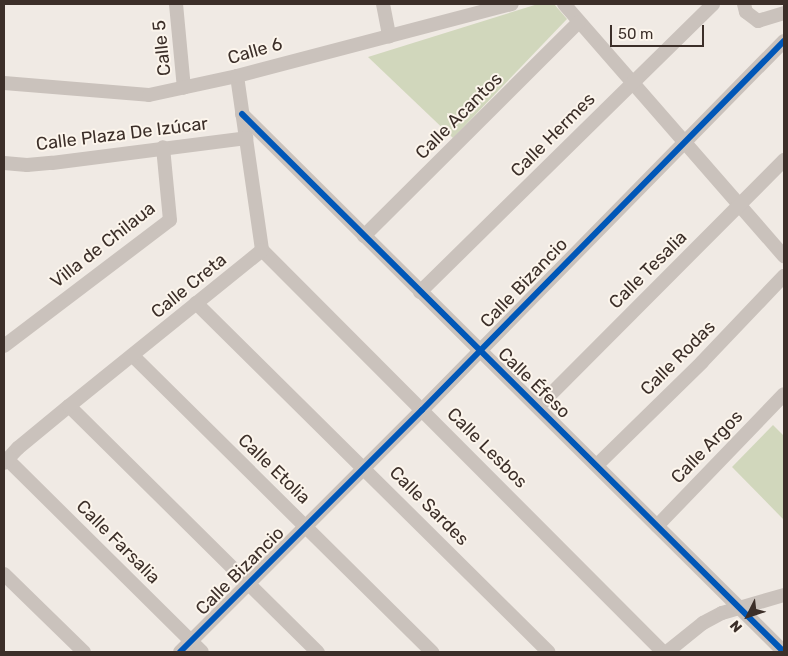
<!DOCTYPE html>
<meta charset="utf-8">
<style>
body{margin:0}
#map{position:relative;width:788px;height:656px;overflow:hidden;background:#f0eae4;font-family:Rubik,sans-serif}
div>[style]{position:absolute}
.green>*{inset:0;background:#d1d7bc}
.minor>*{height:14px;margin:-7px;padding:0 7px;transform-origin:7px;border-radius:7px;background:#cac2bc}
.cycleway>*{height:6px;margin:-3px;padding:0 3px;transform-origin:3px;border-radius:3px;background:#0057b8}
span{translate:-50% -50%;white-space:nowrap;text-align:center;line-height:1.15;-webkit-text-stroke:4px #fcf5ec;paint-order:stroke}
.street-label{font-size:18px;color:#3c2f29}
.frame{position:absolute;inset:0;border:5px solid #3c2f29;pointer-events:none}
.north{position:absolute;left:723px;top:591px;width:50px;height:50px;-webkit-text-stroke:4px #fcf5ec;paint-order:stroke;rotate:229deg;font-size:14px;font-weight:700;line-height:20px;text-align:center;color:#3c2f29}
.north::after{content:'';display:block;margin:auto;width:18px;height:22px;background:#3c2f29;clip-path:polygon(50% 0,100% 100%,50% 72%,0 100%)}
.scale{position:absolute;left:610px;top:25px;width:94px;height:22px;box-sizing:border-box;border:2px solid #3c2f29;border-top:0;padding-left:6px;font-size:15px;line-height:18px;white-space:nowrap;color:#3c2f29;-webkit-text-stroke:4px #fcf5ec;paint-order:stroke}
</style>
<div id="map">
<div class="green">
<div style="clip-path:polygon(538px 4px,554px 4px,567px 19px,453px 138px,368px 57px)"></div>
<div style="clip-path:polygon(773px 425px,784px 436px,784px 520px,732px 467px)"></div>
</div>
<div class="minor">
<div style="left:176px;top:4px;width:84px;rotate:84.6deg"></div>
<div style="left:383px;top:4px;width:33px;rotate:79deg"></div>
<div style="left:564px;top:4px;width:335px;rotate:48.9deg"></div>
<div style="left:744px;top:4px;width:8px;rotate:76deg"></div>
<div style="left:746px;top:12px;width:15px;rotate:37deg"></div>
<div style="left:758px;top:21px;width:27px;rotate:-17deg"></div>
<div style="left:237px;top:76px;width:176px;rotate:81.8deg"></div>
<div style="left:4px;top:83px;width:145px;rotate:4.7deg"></div>
<div style="left:149px;top:95px;width:90px;rotate:-12.2deg"></div>
<div style="left:237px;top:76px;width:284px;rotate:-14.7deg"></div>
<div style="left:242px;top:114px;width:764px;rotate:44.79deg"></div>
<div style="left:4px;top:163px;width:23px;rotate:5deg"></div>
<div style="left:27px;top:165px;width:25px;rotate:-5deg"></div>
<div style="left:52px;top:163px;width:196px;rotate:-7.3deg"></div>
<div style="left:364px;top:236px;width:303px;rotate:-44.9deg"></div>
<div style="left:262px;top:250px;width:568px;rotate:45.07deg"></div>
<div style="left:420px;top:292px;width:411px;rotate:-44.5deg"></div>
<div style="left:196px;top:303px;width:496px;rotate:44.7deg"></div>
<div style="left:4px;top:346px;width:208px;rotate:-37.2deg"></div>
<div style="left:170px;top:220px;width:73px;rotate:-95.5deg"></div>
<div style="left:133px;top:356px;width:421px;rotate:44.7deg"></div>
<div style="left:69px;top:406px;width:350px;rotate:44.7deg"></div>
<div style="left:538px;top:407px;width:349px;rotate:-45.1deg"></div>
<div style="left:7px;top:459px;width:274px;rotate:44.7deg"></div>
<div style="left:4px;top:463px;width:21px;rotate:-47deg"></div>
<div style="left:18px;top:448px;width:66px;rotate:-39.5deg"></div>
<div style="left:69px;top:406px;width:248px;rotate:-38.9deg"></div>
<div style="left:597px;top:465px;width:147px;rotate:-44.4deg"></div>
<div style="left:702px;top:362px;width:119px;rotate:-46.4deg"></div>
<div style="left:657px;top:526px;width:183px;rotate:-46.1deg"></div>
<div style="left:4px;top:574px;width:112px;rotate:44.3deg"></div>
<div style="left:180px;top:652px;width:342px;rotate:-45deg"></div>
<div style="left:422px;top:410px;width:517px;rotate:-45.55deg"></div>
<div style="left:667px;top:652px;width:46px;rotate:-38.9deg"></div>
<div style="left:703px;top:623px;width:21px;rotate:-28deg"></div>
<div style="left:722px;top:613px;width:65px;rotate:-16.2deg"></div>
</div>
<div class="cycleway">
<div style="left:242px;top:114px;width:764px;rotate:44.79deg"></div>
<div style="left:180px;top:652px;width:342px;rotate:-45deg"></div>
<div style="left:422px;top:410px;width:517px;rotate:-45.55deg"></div>
</div>
<div class="street-label">
<span style="left:162px;top:48px;rotate:-96deg">Calle 5</span>
<span style="left:255px;top:51px;rotate:-16deg">Calle 6</span>
<span style="left:459px;top:116px;rotate:-45deg">Calle Acantos</span>
<span style="left:122px;top:134px;rotate:-7deg">Calle Plaza De Izúcar</span>
<span style="left:553px;top:135px;rotate:-45deg">Calle Hermes</span>
<span style="left:103px;top:245px;rotate:-38deg">Villa de Chilaua</span>
<span style="left:648px;top:270px;rotate:-45deg">Calle Tesalia</span>
<span style="left:524px;top:283px;rotate:-46deg">Calle Bizancio</span>
<span style="left:189px;top:286px;rotate:-39deg">Calle Creta</span>
<span style="left:678px;top:358px;rotate:-45deg">Calle Rodas</span>
<span style="left:534px;top:383px;rotate:44deg">Calle Éfeso</span>
<span style="left:707px;top:447px;rotate:-46deg">Calle Argos</span>
<span style="left:487px;top:448px;rotate:45deg">Calle Lesbos</span>
<span style="left:274px;top:469px;rotate:44deg">Calle Etolia</span>
<span style="left:429px;top:506px;rotate:45deg">Calle Sardes</span>
<span style="left:118px;top:542px;rotate:45deg">Calle Farsalia</span>
<span style="left:240px;top:571px;rotate:-45deg">Calle Bizancio</span>
</div>
<div class="frame"></div>
<div class="north">N</div>
<div class="scale">50 m</div>
</div>
